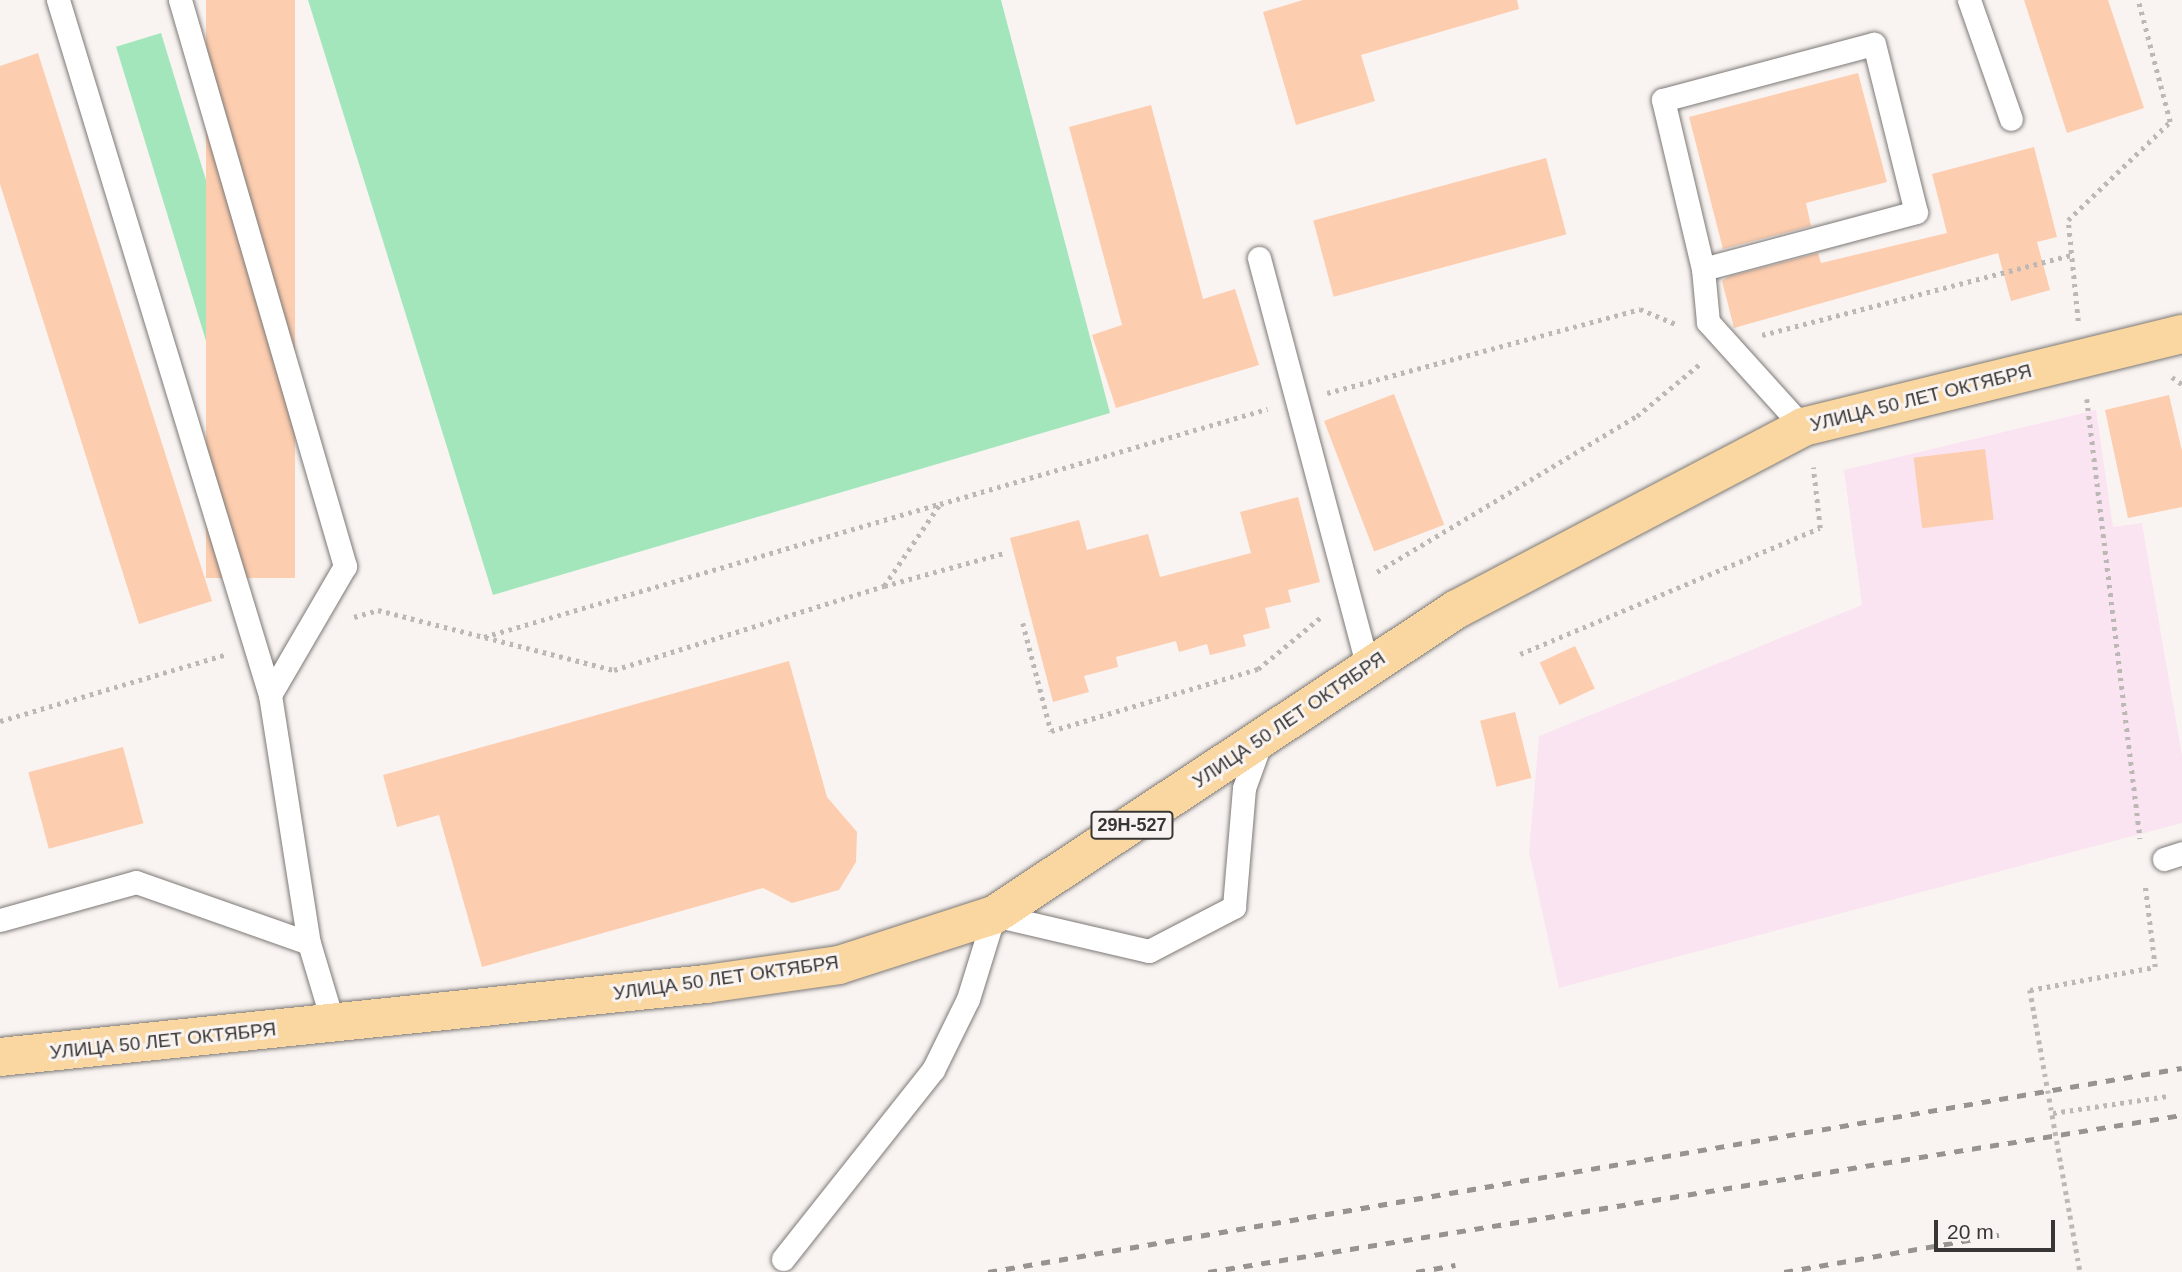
<!DOCTYPE html>
<meta charset="utf-8">
<style>
body{margin:0}
#map{position:relative;width:2182px;height:1272px;overflow:hidden;background:#f9f4f1;font-family:Arial,sans-serif}
div>[style]{position:absolute}
.commercial>*{inset:0;background:#fae4f1}
.green>*{inset:0;background:#a4e6bb;transform-origin:0 0}
.building>*{inset:0;background:#fdcdaf;transform-origin:0 0}
.path>*{height:4.5px;margin-top:-2.25px;transform-origin:0;background:repeating-linear-gradient(90deg,#bcb8b6 0 3.5px,transparent 0 8.5px)}
.roads{filter:drop-shadow(0 0 2px #7d7976) drop-shadow(0 0 2px #7d7976)}
.service>*{height:23px;margin:-11.5px;padding:0 11.5px;transform-origin:11.5px;border-radius:11.5px;background:#fff}
.primary>*{height:38px;margin:-19px;padding:0 19px;transform-origin:19px;border-radius:19px;background:#fad7a0}
.rail>*{height:5px;margin-top:-2.5px;transform-origin:0;background:repeating-linear-gradient(90deg,#979391 0 9px,transparent 0 18px)}
.path-bridge>*{height:4.5px;margin-top:-2.25px;transform-origin:0;background:repeating-linear-gradient(90deg,#bcb8b6 0 3.5px,transparent 0 8.5px)}
span{translate:-50% -50%;white-space:nowrap;text-align:center;line-height:1.15;-webkit-text-stroke:6px #f9f4f1;paint-order:stroke}
.shield-label span{padding:2px 5px;background:#f9f4f1;border:2px solid;border-radius:5px;-webkit-text-stroke-width:0}
.shield-label{font-size:18px;color:#383635;font-weight:700}
.street-label{font-size:19px;color:#383635}
.scale{position:absolute;left:1934px;top:1220px;width:121px;height:32px;box-sizing:border-box;border:4px solid #383635;border-top:0;padding-left:9px;font-size:21px;line-height:24px;white-space:nowrap;color:#383635;-webkit-text-stroke:5px #f9f4f1;paint-order:stroke}
</style>
<div id="map">
<div class="commercial">
<div style="clip-path:polygon(2096px 410px,2113px 527px,2142px 523px,2182px 756px,2182px 823px,1559px 988px,1529px 852px,1539px 736px,1862px 605px,1844px 470px)"></div>
</div>
<div class="green">
<div style="clip-path:polygon(308px 0,1001px 0,1110px 413px,493px 595px)"></div>
<div style="left:161px;top:33px;width:436px;height:47px;rotate:73deg"></div>
</div>
<div class="building">
<div style="left:206px;top:0;width:89px;height:578px"></div>
<div style="clip-path:polygon(1303px 0,1517px 0,1519px 9px,1361px 55px,1375px 101px,1296px 125px,1263px 12px)"></div>
<div style="clip-path:polygon(2024px 0,2108px 0,2144px 108px,2067px 133px)"></div>
<div style="clip-path:polygon(38px 53px,212px 601px,139px 624px,0 184px,0 66px)"></div>
<div style="clip-path:polygon(1858px 73px,1887px 182px,1806px 203px,1811px 226px,1723px 249px,1689px 117px)"></div>
<div style="clip-path:polygon(1151px 105px,1203px 299px,1235px 289px,1259px 365px,1116px 408px,1092px 335px,1122px 325px,1069px 127px)"></div>
<div style="clip-path:polygon(2034px 147px,2057px 237px,2037px 242px,2050px 290px,2011px 301px,1998px 253px,1734px 328px,1722px 281px,1730px 276px,1818px 253px,1821px 263px,1947px 233px,1932px 174px)"></div>
<div style="left:1546px;top:158px;width:79px;height:241px;rotate:75deg"></div>
<div style="left:1394px;top:394px;width:140px;height:75px;rotate:69deg"></div>
<div style="clip-path:polygon(2169px 395px,2182px 451px,2182px 507px,2128px 518px,2105px 410px)"></div>
<div style="left:1985px;top:449px;width:71px;height:72px;rotate:83deg"></div>
<div style="clip-path:polygon(1298px 497px,1320px 582px,1288px 590px,1291px 602px,1265px 608px,1270px 628px,1243px 635px,1246px 646px,1210px 655px,1207px 644px,1179px 652px,1176px 641px,1116px 657px,1118px 667px,1084px 676px,1089px 692px,1053px 702px,1010px 538px,1079px 520px,1087px 550px,1148px 534px,1160px 577px,1251px 553px,1240px 512px)"></div>
<div style="left:1575px;top:646px;width:47px;height:39px;rotate:65deg"></div>
<div style="clip-path:polygon(789px 661px,827px 797px,857px 832px,856px 862px,839px 890px,792px 903px,763px 888px,482px 967px,439px 815px,397px 827px,383px 775px)"></div>
<div style="left:1515px;top:712px;width:68px;height:36px;rotate:76deg"></div>
<div style="left:123px;top:747px;width:79px;height:98px;rotate:75deg"></div>
</div>
<div class="path">
<div style="left:2078px;top:321px;width:101px;rotate:-95.7deg"></div>
<div style="left:2068px;top:220px;width:141px;rotate:-43.9deg"></div>
<div style="left:2170px;top:122px;width:126px;rotate:-104.7deg"></div>
<div style="left:1762px;top:335px;width:320px;rotate:-14.5deg"></div>
<div style="left:2172px;top:377px;width:12px;rotate:35deg"></div>
<div style="left:1327px;top:393px;width:324px;rotate:-15deg"></div>
<div style="left:1640px;top:309px;width:41px;rotate:22.8deg"></div>
<div style="left:2087px;top:399px;width:443px;rotate:83.1deg"></div>
<div style="left:1377px;top:572px;width:303px;rotate:-31deg"></div>
<div style="left:1637px;top:416px;width:83px;rotate:-39.6deg"></div>
<div style="left:884px;top:586px;width:124px;rotate:-15.4deg"></div>
<div style="left:354px;top:617px;width:25px;rotate:-16deg"></div>
<div style="left:378px;top:610px;width:244px;rotate:14.3deg"></div>
<div style="left:614px;top:670px;width:283px;rotate:-17.3deg"></div>
<div style="left:884px;top:586px;width:99px;rotate:-55.7deg"></div>
<div style="left:940px;top:504px;width:341px;rotate:-16.2deg"></div>
<div style="left:1023px;top:623px;width:112px;rotate:75.5deg"></div>
<div style="left:1051px;top:731px;width:216px;rotate:-16.7deg"></div>
<div style="left:1258px;top:669px;width:82px;rotate:-39.5deg"></div>
<div style="left:484px;top:637px;width:474px;rotate:-16.3deg"></div>
<div style="left:1520px;top:654px;width:325px;rotate:-22.8deg"></div>
<div style="left:1820px;top:528px;width:61px;rotate:-96.5deg"></div>
<div style="left:0;top:721px;width:234px;rotate:-16.4deg"></div>
<div style="left:2030px;top:990px;width:127px;rotate:-10.4deg"></div>
<div style="left:2155px;top:967px;width:83px;rotate:-97deg"></div>
<div style="left:2053px;top:1113px;width:116px;rotate:-8.4deg"></div>
</div>
<div class="roads">
<div class="service">
<div style="left:58px;top:0;width:727px;rotate:73.04deg"></div>
<div style="left:180px;top:0;width:590px;rotate:73.75deg"></div>
<div style="left:345px;top:566px;width:149px;rotate:120.2deg"></div>
<div style="left:270px;top:695px;width:251px;rotate:81.1deg"></div>
<div style="left:309px;top:943px;width:84px;rotate:73.3deg"></div>
<div style="left:1969px;top:0;width:126px;rotate:70.6deg"></div>
<div style="left:1874px;top:44px;width:173px;rotate:76deg"></div>
<div style="left:1916px;top:212px;width:220px;rotate:165deg"></div>
<div style="left:1703px;top:269px;width:174px;rotate:-103.3deg"></div>
<div style="left:1663px;top:100px;width:218px;rotate:-14.9deg"></div>
<div style="left:1259px;top:258px;width:423px;rotate:75.1deg"></div>
<div style="left:1703px;top:269px;width:53px;rotate:84.6deg"></div>
<div style="left:1708px;top:322px;width:142px;rotate:47.9deg"></div>
<div style="left:2164px;top:859px;width:19px;rotate:-18deg"></div>
<div style="left:0;top:920px;width:141px;rotate:-15.6deg"></div>
<div style="left:136px;top:882px;width:183px;rotate:19.4deg"></div>
<div style="left:783px;top:1259px;width:241px;rotate:-51.6deg"></div>
<div style="left:933px;top:1070px;width:79px;rotate:-63.8deg"></div>
<div style="left:968px;top:999px;width:88px;rotate:-72.8deg"></div>
<div style="left:994px;top:915px;width:159px;rotate:13.1deg"></div>
<div style="left:1149px;top:951px;width:96px;rotate:-27.4deg"></div>
<div style="left:1234px;top:907px;width:119px;rotate:-85.2deg"></div>
<div style="left:1244px;top:788px;width:50px;rotate:-70.1deg"></div>
</div>
<div class="primary">
<div style="left:0;top:1057px;width:710px;rotate:-5.9deg"></div>
<div style="left:706px;top:984px;width:134px;rotate:-8.1deg"></div>
<div style="left:839px;top:965px;width:163px;rotate:-17.9deg"></div>
<div style="left:994px;top:915px;width:555px;rotate:-33.46deg"></div>
<div style="left:1457px;top:609px;width:391px;rotate:-27.7deg"></div>
<div style="left:1803px;top:427px;width:390px;rotate:-13.8deg"></div>
</div>
</div>
<div class="rail">
<div style="left:988px;top:1272px;width:1211px;rotate:-9.7deg"></div>
<div style="left:1208px;top:1272px;width:987px;rotate:-9.16deg"></div>
<div style="left:1416px;top:1272px;width:40px;rotate:-10deg"></div>
<div style="left:1784px;top:1272px;width:218px;rotate:-9.8deg"></div>
</div>
<div class="path-bridge">
<div style="left:2030px;top:990px;width:286px;rotate:79.9deg"></div>
</div>
<div class="shield-label">
<span style="left:1132px;top:825px">29Н-527</span>
</div>
<div class="street-label">
<span style="left:1921px;top:398px;rotate:-14deg">УЛИЦА 50 ЛЕТ ОКТЯБРЯ</span>
<span style="left:1289px;top:720px;rotate:-34deg">УЛИЦА 50 ЛЕТ ОКТЯБРЯ</span>
<span style="left:726px;top:978px;rotate:-8deg">УЛИЦА 50 ЛЕТ ОКТЯБРЯ</span>
<span style="left:163px;top:1041px;rotate:-6deg">УЛИЦА 50 ЛЕТ ОКТЯБРЯ</span>
</div>
<div class="scale">20 m</div>
</div>
